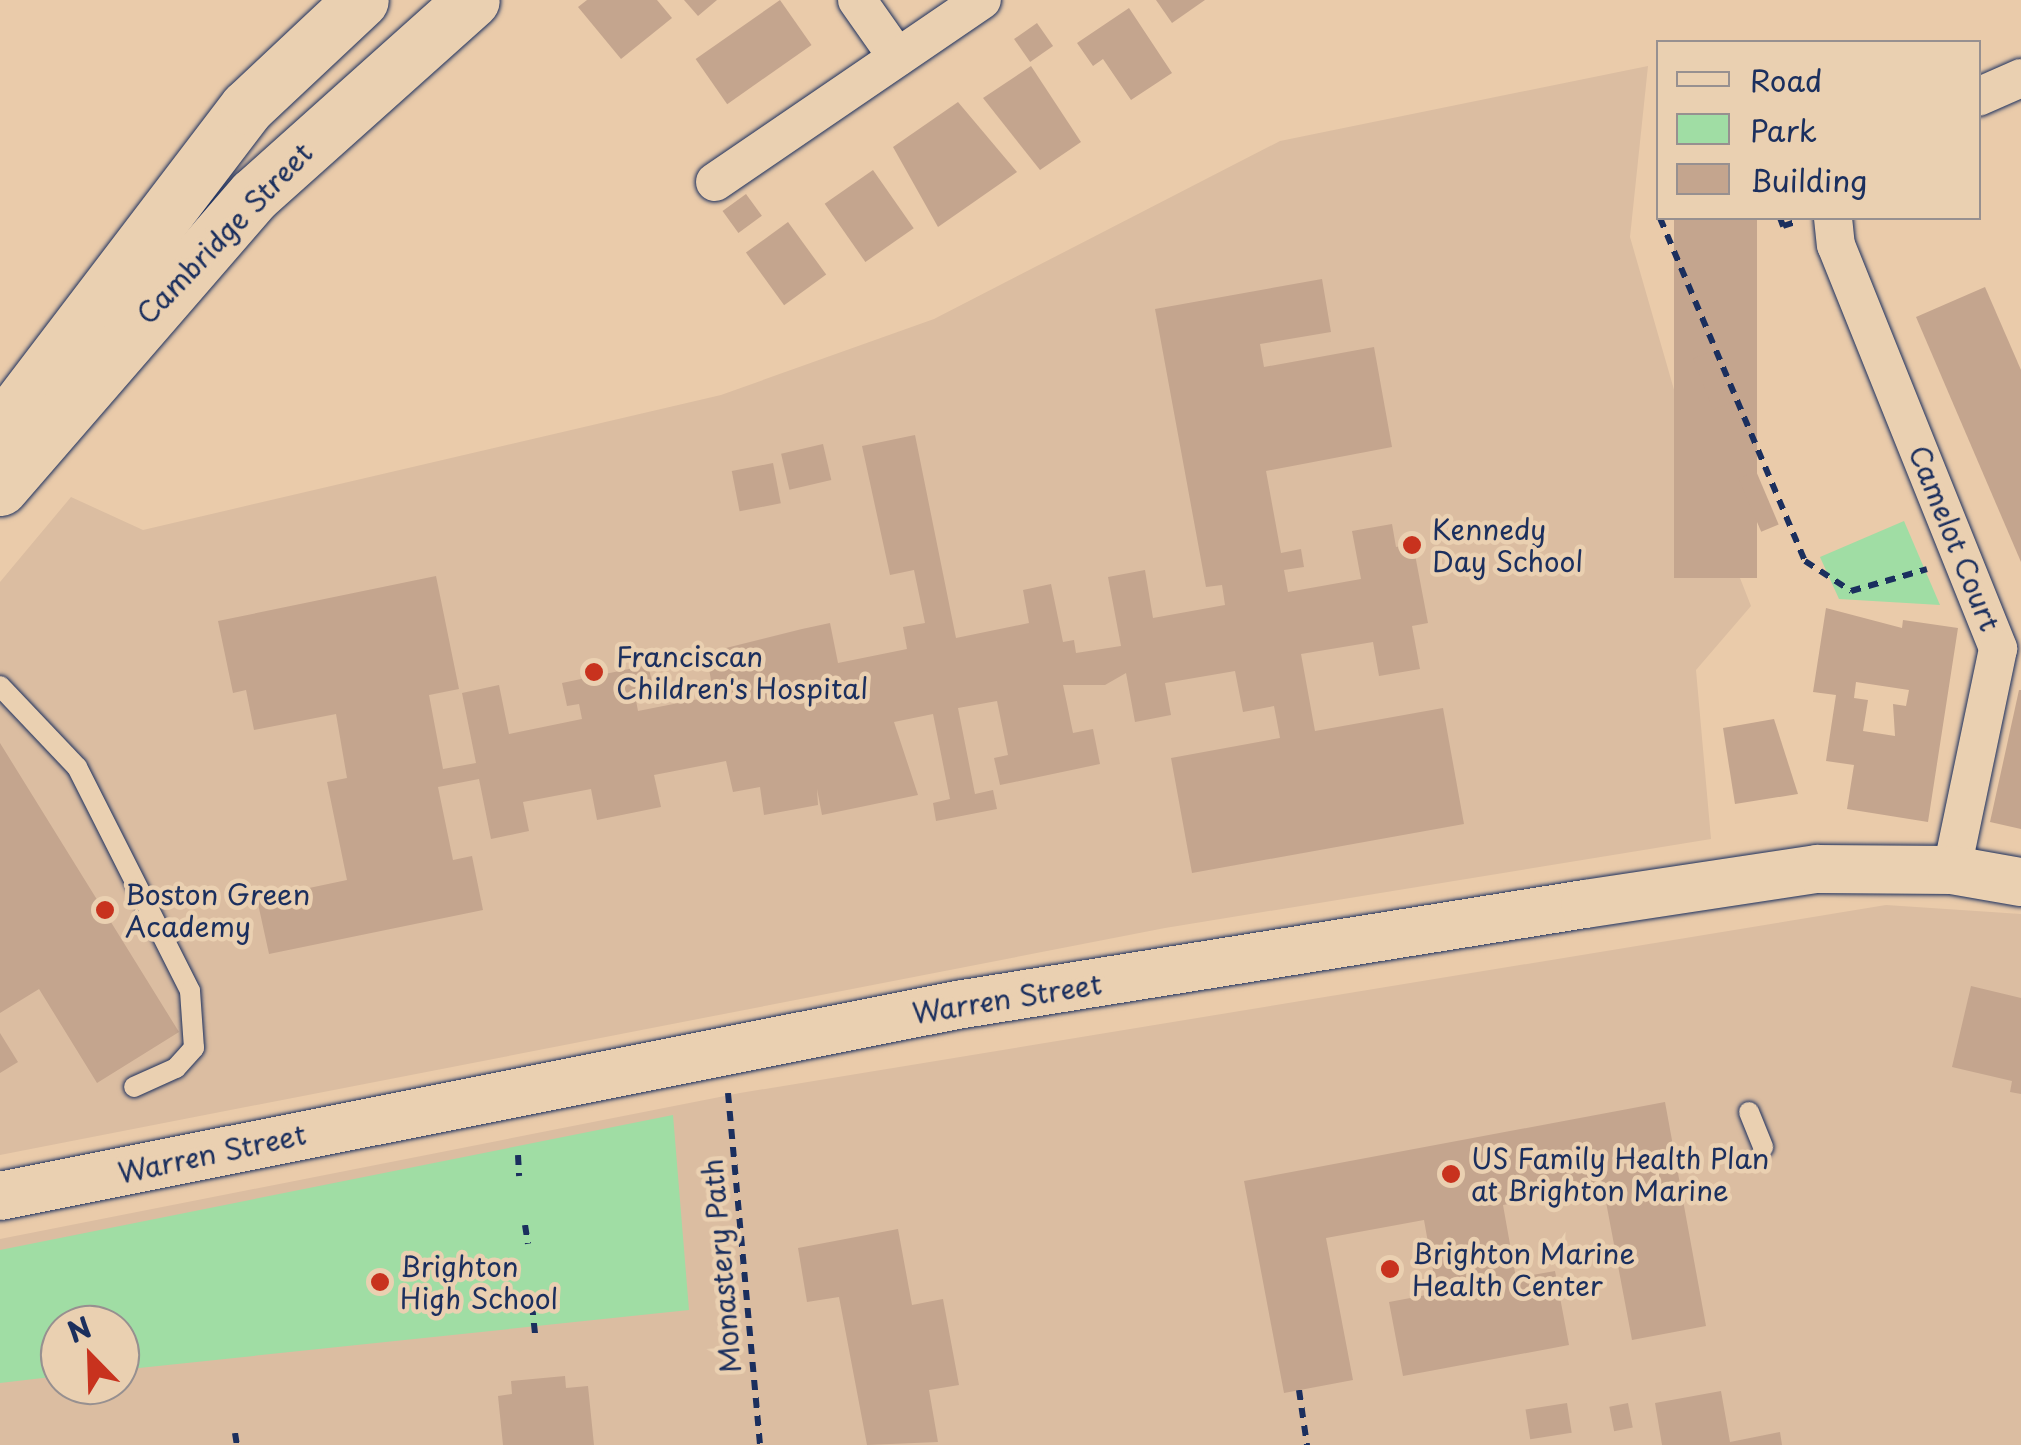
<!DOCTYPE html>
<style>
body{margin:0}
#map{position:relative;width:2021px;height:1445px;overflow:hidden;background:#eacbaa;font-family:"Playpen Sans",sans-serif}
div>[style]{position:absolute}
.built>*{inset:0;background:#dbbda1}
.green>*{inset:0;background:#a0dda4}
.building>*{inset:0;background:#c4a58e;transform-origin:0 0}
.path>*{height:6px;margin-top:-3px;transform-origin:0;background:repeating-linear-gradient(90deg,#1b2f5e 0 10px,transparent 0 18px)}
.roads{filter:drop-shadow(0 0 2px #1b2f5e) drop-shadow(0 0 2px #1b2f5e)}
.service>*{height:20px;margin:-10px;padding:0 10px;transform-origin:10px;border-radius:10px;background:#ead0b1}
.minor>*{height:38px;margin:-19px;padding:0 19px;transform-origin:19px;border-radius:19px;background:#ead0b1}
.tertiary>*{height:48px;margin:-24px;padding:0 24px;transform-origin:24px;border-radius:24px;background:#ead0b1}
.primary>*{height:55px;margin:-27.5px;padding:0 27.5px;transform-origin:27.5px;border-radius:27.5px;background:#ead0b1}
.dots>*{width:28px;height:28px;translate:-50% -50%;box-sizing:border-box;border:5px solid #ead0b1;border-radius:50%}
span{translate:-50% -50%;white-space:nowrap;text-align:center;line-height:1.15;-webkit-text-stroke:9px #ead0b1;paint-order:stroke}
.street-label{font-size:28px;color:#1b2f5e}
.poi-label{font-size:28px;color:#1b2f5e}
.left{translate:0 -50%;text-align:left}
.legend{position:absolute;left:1656px;top:40px;width:325px;height:180px;box-sizing:border-box;background:#ead0b1;border:2px solid #979090;margin:0;padding:12px 18px;list-style:none;font-size:30px;color:#1b2f5e}
.legend li{display:flex;align-items:center;gap:20px;height:50px}
.legend b{width:50px;border:2px solid #979090}
.north{position:absolute;left:40px;top:1305px;width:100px;height:100px;box-sizing:border-box;background:#ead0b1;border:2px solid #979090;border-radius:50%;rotate:337deg;font-size:28px;font-weight:700;line-height:40px;text-align:center;color:#1b2f5e}
.north::after{content:'';display:block;margin:auto;width:35px;height:45px;background:#c8321e;clip-path:polygon(50% 0,100% 100%,50% 72%,0 100%)}
</style>
<div id="map">
<div class="built">
<div style="clip-path:polygon(1648px 66px,1630px 237px,1696px 466px,1751px 606px,1696px 670px,1711px 839px,1165px 928px,0 1155px,0 582px,71px 497px,143px 530px,721px 395px,934px 319px,1280px 141px)"></div>
<div style="clip-path:polygon(evenodd,1886px 905px,2021px 914px,2021px 1445px,0 1445px,0 1239px,740px 1093px,1886px 905px,60px 1325px,120px 1325px,120px 1385px,60px 1385px,60px 1325px)"></div>
</div>
<div class="green">
<div style="clip-path:polygon(1904px 521px,1940px 605px,1839px 599px,1820px 557px)"></div>
<div style="clip-path:polygon(673px 1115px,689px 1310px,120px 1370px,120px 1325px,60px 1325px,60px 1376px,0 1383px,0 1250px)"></div>
</div>
<div class="building">
<div style="clip-path:polygon(587px 0,657px 0,672px 18px,621px 59px,578px 7px)"></div>
<div style="clip-path:polygon(684px 0,717px 0,698px 16px)"></div>
<div style="left:780px;top:0;width:55px;height:103px;rotate:55deg"></div>
<div style="clip-path:polygon(1156px 0,1205px 0,1172px 23px)"></div>
<div style="clip-path:polygon(1129px 8px,1172px 73px,1131px 100px,1103px 59px,1093px 66px,1077px 43px)"></div>
<div style="left:1037px;top:23px;width:28px;height:28px;rotate:55deg"></div>
<div style="clip-path:polygon(1031px 66px,1081px 142px,1040px 170px,983px 98px)"></div>
<div style="clip-path:polygon(958px 102px,1017px 172px,938px 227px,893px 147px)"></div>
<div style="left:873px;top:170px;width:71px;height:59px;rotate:55deg"></div>
<div style="left:746px;top:194px;width:27px;height:29px;rotate:54deg"></div>
<div style="left:1674px;top:218px;width:83px;height:360px"></div>
<div style="left:788px;top:222px;width:65px;height:52px;rotate:54deg"></div>
<div style="clip-path:polygon(1322px 279px,1331px 332px,1260px 344px,1264px 367px,1374px 347px,1392px 447px,1266px 471px,1281px 553px,1301px 549px,1304px 567px,1284px 570px,1288px 592px,1361px 579px,1352px 531px,1392px 524px,1396px 547px,1413px 544px,1428px 623px,1412px 626px,1420px 669px,1379px 676px,1373px 642px,1301px 654px,1315px 731px,1443px 708px,1464px 824px,1192px 873px,1171px 758px,1280px 738px,1274px 706px,1243px 712px,1235px 671px,1165px 683px,1171px 715px,1135px 722px,1126px 673px,1105px 685px,1063px 685px,1073px 733px,1093px 729px,1100px 764px,1000px 785px,994px 758px,1008px 755px,997px 701px,958px 708px,975px 794px,993px 790px,997px 809px,936px 821px,933px 803px,950px 799px,933px 714px,894px 722px,918px 795px,822px 815px,817px 789px,818px 805px,764px 815px,760px 787px,733px 792px,726px 761px,654px 775px,661px 807px,597px 820px,591px 789px,523px 802px,529px 831px,491px 839px,479px 779px,438px 787px,453px 860px,472px 856px,483px 910px,269px 954px,257px 899px,347px 880px,327px 782px,347px 778px,336px 714px,254px 730px,246px 690px,233px 693px,218px 621px,436px 576px,459px 689px,429px 695px,443px 769px,476px 763px,462px 693px,499px 685px,509px 734px,582px 719px,579px 704px,567px 706px,562px 683px,648px 665px,653px 686px,634px 690px,638px 711px,714px 696px,706px 653px,802px 629px,830px 623px,838px 663px,907px 649px,903px 627px,925px 623px,914px 570px,890px 575px,862px 446px,915px 435px,956px 638px,1029px 623px,1023px 590px,1051px 584px,1063px 642px,1074px 640px,1076px 653px,1121px 646px,1108px 577px,1145px 570px,1153px 618px,1225px 605px,1222px 585px,1206px 587px,1155px 309px)"></div>
<div style="clip-path:polygon(1985px 287px,2021px 370px,2021px 562px,1916px 317px)"></div>
<div style="left:1710px;top:352px;width:55px;height:18px;rotate:69deg"></div>
<div style="left:823px;top:444px;width:37px;height:43px;rotate:77deg"></div>
<div style="left:773px;top:463px;width:41px;height:42px;rotate:79deg"></div>
<div style="left:1756px;top:471px;width:58px;height:19px;rotate:67deg"></div>
<div style="clip-path:polygon(evenodd,1826px 608px,1902px 628px,1903px 620px,1958px 628px,1928px 822px,1847px 809px,1854px 765px,1826px 761px,1836px 695px,1813px 692px,1826px 608px,1856px 682px,1909px 690px,1906px 706px,1893px 704px,1895px 736px,1863px 731px,1868px 700px,1854px 698px,1856px 682px)"></div>
<div style="clip-path:polygon(2019px 690px,2021px 690px,2021px 829px,1990px 822px)"></div>
<div style="clip-path:polygon(1774px 719px,1798px 794px,1735px 804px,1723px 728px)"></div>
<div style="clip-path:polygon(0 743px,179px 1032px,97px 1083px,39px 989px,0 1013px)"></div>
<div style="clip-path:polygon(1971px 986px,2021px 998px,2021px 1094px,2010px 1092px,2012px 1081px,1952px 1067px)"></div>
<div style="clip-path:polygon(0 1033px,18px 1062px,0 1073px)"></div>
<div style="clip-path:polygon(1665px 1102px,1706px 1326px,1632px 1340px,1603px 1186px,1503px 1205px,1516px 1278px,1555px 1271px,1569px 1345px,1403px 1376px,1389px 1302px,1437px 1293px,1424px 1220px,1326px 1238px,1353px 1380px,1284px 1393px,1244px 1181px)"></div>
<div style="clip-path:polygon(898px 1229px,912px 1305px,943px 1299px,959px 1385px,929px 1390px,938px 1442px,867px 1445px,839px 1297px,807px 1302px,798px 1248px)"></div>
<div style="clip-path:polygon(565px 1376px,566px 1388px,588px 1386px,594px 1445px,503px 1445px,498px 1396px,512px 1394px,511px 1381px)"></div>
<div style="clip-path:polygon(1721px 1391px,1730px 1442px,1780px 1432px,1782px 1445px,1662px 1445px,1655px 1403px)"></div>
<div style="left:1567px;top:1403px;width:30px;height:42px;rotate:81deg"></div>
<div style="left:1628px;top:1403px;width:25px;height:19px;rotate:79deg"></div>
</div>
<div class="path">
<div style="left:1660px;top:218px;width:372px;rotate:67.1deg"></div>
<div style="left:1805px;top:561px;width:55px;rotate:33.1deg"></div>
<div style="left:1851px;top:591px;width:79px;rotate:-16.1deg"></div>
<div style="left:1780px;top:218px;width:9px;rotate:69deg"></div>
<div style="left:1783px;top:226px;width:16px;rotate:-18deg"></div>
<div style="left:728px;top:1093px;width:353px;rotate:84.8deg"></div>
<div style="left:518px;top:1155px;width:21px;rotate:87deg"></div>
<div style="left:525px;top:1225px;width:19px;rotate:81deg"></div>
<div style="left:532px;top:1305px;width:29px;rotate:84deg"></div>
<div style="left:1299px;top:1390px;width:56px;rotate:81.7deg"></div>
<div style="left:235px;top:1433px;width:12px;rotate:81deg"></div>
</div>
<div class="roads">
<div class="service">
<div style="left:0;top:686px;width:112px;rotate:46.5deg"></div>
<div style="left:77px;top:767px;width:251px;rotate:63.2deg"></div>
<div style="left:190px;top:991px;width:57px;rotate:86deg"></div>
<div style="left:194px;top:1048px;width:27px;rotate:132deg"></div>
<div style="left:176px;top:1068px;width:46px;rotate:155.7deg"></div>
<div style="left:1749px;top:1112px;width:38px;rotate:68deg"></div>
</div>
<div class="minor">
<div style="left:857px;top:0;width:70px;rotate:54.9deg"></div>
<div style="left:1978px;top:97px;width:47px;rotate:-23.8deg"></div>
<div style="left:715px;top:182px;width:323px;rotate:-34.3deg"></div>
<div style="left:1833px;top:218px;width:27px;rotate:84deg"></div>
<div style="left:1836px;top:245px;width:435px;rotate:68.1deg"></div>
<div style="left:1998px;top:649px;width:226px;rotate:101.8deg"></div>
</div>
<div class="tertiary">
<div style="left:0;top:1196px;width:976px;rotate:-11.29deg"></div>
<div style="left:957px;top:1005px;width:636px;rotate:-9.14deg"></div>
<div style="left:1585px;top:904px;width:235px;rotate:-8.6deg"></div>
<div style="left:1817px;top:869px;width:135px;rotate:0.4deg"></div>
<div style="left:1952px;top:870px;width:70px;rotate:9.9deg"></div>
</div>
<div class="primary">
<div style="left:0;top:431px;width:407px;rotate:-52.7deg"></div>
<div style="left:247px;top:107px;width:156px;rotate:-43.2deg"></div>
<div style="left:0;top:488px;width:388px;rotate:-49.1deg"></div>
<div style="left:254px;top:195px;width:292px;rotate:-41.8deg"></div>
</div>
</div>
<div class="dots">
<div style="left:1412px;top:545px;background:#c8321e"></div>
<div style="left:594px;top:672px;background:#c8321e"></div>
<div style="left:105px;top:910px;background:#c8321e"></div>
<div style="left:1451px;top:1174px;background:#c8321e"></div>
<div style="left:1390px;top:1269px;background:#c8321e"></div>
<div style="left:380px;top:1282px;background:#c8321e"></div>
</div>
<div class="street-label">
<span style="left:224px;top:233px;rotate:-46deg">Cambridge Street</span>
<span style="left:1955px;top:538px;rotate:68deg">Camelot Court</span>
<span style="left:1007px;top:998px;rotate:-9deg">Warren Street</span>
<span style="left:212px;top:1153px;rotate:-12deg">Warren Street</span>
<span style="left:721px;top:1266px;rotate:-95deg">Monastery Path</span>
</div>
<div class="poi-label">
<span class="left" style="left:1432px;top:545px">Kennedy<br>Day School</span>
<span class="left" style="left:616px;top:672px">Franciscan<br>Children's Hospital</span>
<span class="left" style="left:125px;top:910px">Boston Green<br>Academy</span>
<span class="left" style="left:1471px;top:1174px">US Family Health Plan<br>at Brighton Marine</span>
<span class="left" style="left:1412px;top:1269px">Brighton Marine<br>Health Center</span>
<span class="left" style="left:400px;top:1282px">Brighton<br>High School</span>
</div>
<ul class="legend">
<li><b style="height:12px;background:#ead0b1"></b>Road</li>
<li><b style="height:28px;background:#a0dda4"></b>Park</li>
<li><b style="height:28px;background:#c4a58e"></b>Building</li>
</ul>
<div class="north">N</div>
</div>
